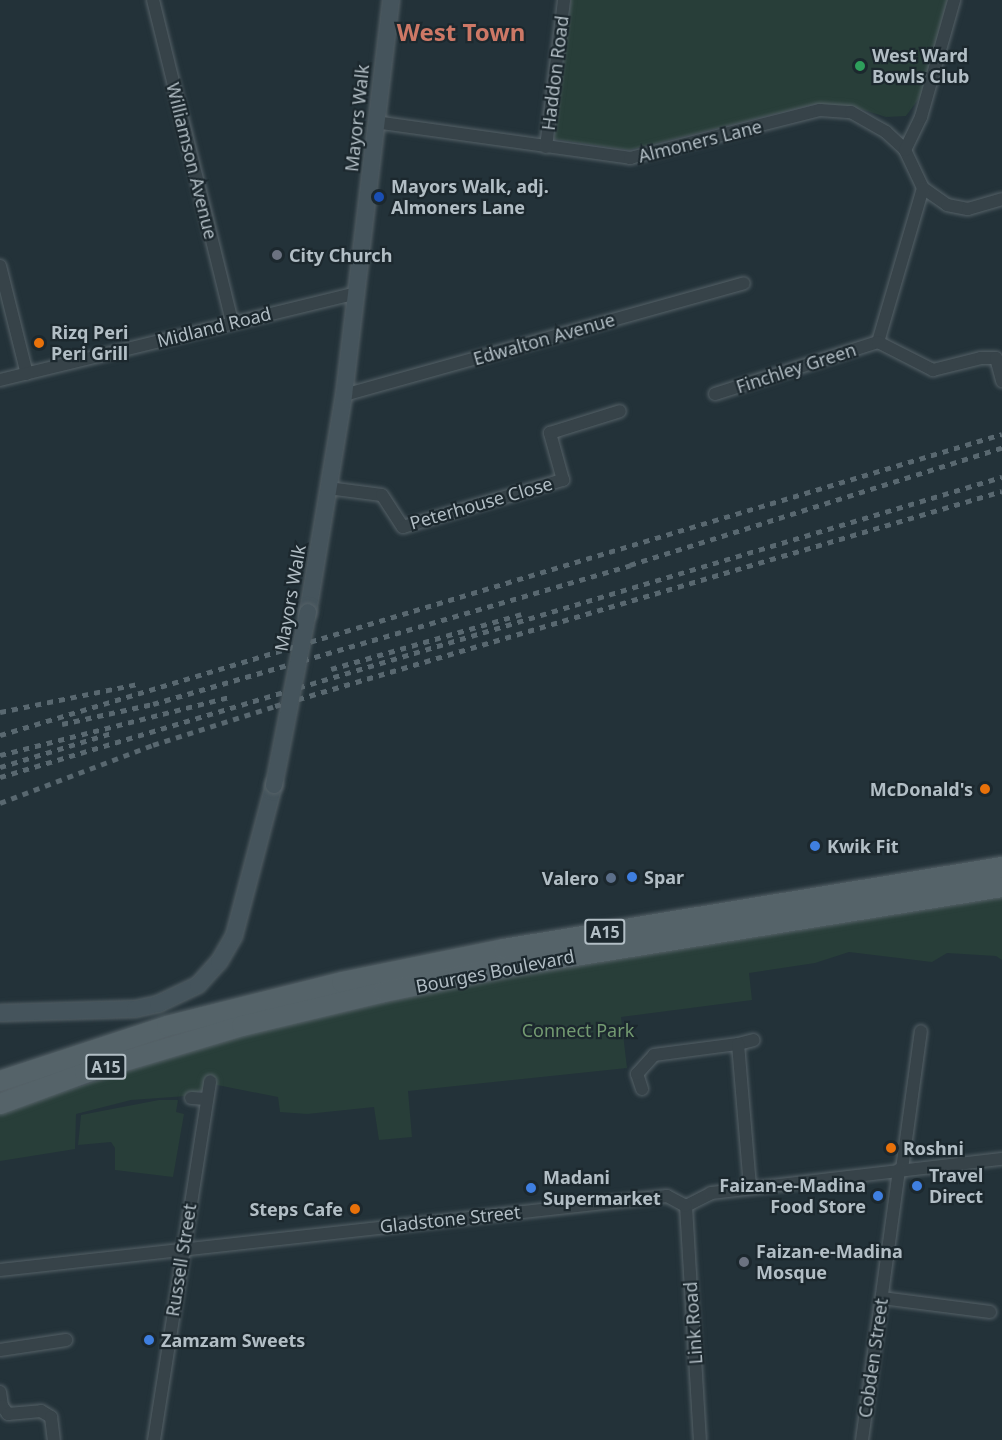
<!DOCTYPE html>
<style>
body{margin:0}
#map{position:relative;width:1002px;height:1440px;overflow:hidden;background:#233239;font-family:"Noto Sans",sans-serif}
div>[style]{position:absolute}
.green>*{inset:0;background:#283e39}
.roads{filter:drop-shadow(0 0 2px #556167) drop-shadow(0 0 2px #556167)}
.street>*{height:12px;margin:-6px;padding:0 6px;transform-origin:6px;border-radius:6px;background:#374349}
.secondary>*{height:16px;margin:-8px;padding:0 8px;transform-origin:8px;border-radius:8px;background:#45545c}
.primary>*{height:20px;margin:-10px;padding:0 10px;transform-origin:10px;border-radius:10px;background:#556369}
.rail>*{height:4.5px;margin-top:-2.25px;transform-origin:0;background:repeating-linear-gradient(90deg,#596870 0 6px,transparent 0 12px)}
.bridges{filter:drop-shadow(0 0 2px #556167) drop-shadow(0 0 2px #556167)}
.secondary-bridge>*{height:16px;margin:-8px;padding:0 8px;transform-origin:8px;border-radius:8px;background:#45545c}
.dots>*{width:16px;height:16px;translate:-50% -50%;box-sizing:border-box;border:3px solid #1c282e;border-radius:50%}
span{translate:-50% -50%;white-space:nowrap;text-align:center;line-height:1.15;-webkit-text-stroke:4.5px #1c282e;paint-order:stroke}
.shield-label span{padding:2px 4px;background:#1c282e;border:2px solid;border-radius:4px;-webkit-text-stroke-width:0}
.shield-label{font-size:16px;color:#b2bec5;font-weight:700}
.poi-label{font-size:18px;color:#b2bec5;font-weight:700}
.left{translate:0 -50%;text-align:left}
.right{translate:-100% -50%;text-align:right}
.street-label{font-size:18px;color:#b2bec5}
.park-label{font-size:18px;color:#739a71}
.district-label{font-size:24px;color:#cd7866;font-weight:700}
</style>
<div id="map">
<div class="green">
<div style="clip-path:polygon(571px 0,947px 0,923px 93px,906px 116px,886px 117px,854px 107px,815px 104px,629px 150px,554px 139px)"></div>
<div style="clip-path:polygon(1002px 897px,1002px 960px,996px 956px,947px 953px,932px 962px,849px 952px,815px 963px,749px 973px,752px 1000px,621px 1017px,627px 1068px,408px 1091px,412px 1137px,379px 1140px,374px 1107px,307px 1114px,280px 1112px,278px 1097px,217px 1085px,187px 1096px,131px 1100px,76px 1114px,75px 1149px,0 1161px,0 1112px,227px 1039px,369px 1005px,546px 970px)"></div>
<div style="clip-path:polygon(159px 1100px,178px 1100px,176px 1112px,184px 1114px,173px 1177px,115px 1170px,115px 1148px,111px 1142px,78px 1145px,81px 1115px)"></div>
</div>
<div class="roads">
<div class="street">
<div style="left:153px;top:0;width:331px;rotate:76.2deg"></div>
<div style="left:375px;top:122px;width:258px;rotate:8deg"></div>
<div style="left:630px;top:158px;width:196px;rotate:-14.2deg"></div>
<div style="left:820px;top:110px;width:31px;rotate:4deg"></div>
<div style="left:851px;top:112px;width:40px;rotate:29.7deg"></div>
<div style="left:886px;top:132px;width:26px;rotate:43deg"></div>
<div style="left:905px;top:150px;width:42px;rotate:64.7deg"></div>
<div style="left:923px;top:188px;width:29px;rotate:35deg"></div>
<div style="left:947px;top:205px;width:21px;rotate:11deg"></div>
<div style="left:968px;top:209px;width:35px;rotate:-16deg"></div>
<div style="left:546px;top:147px;width:148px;rotate:-83deg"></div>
<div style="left:905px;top:150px;width:37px;rotate:-64deg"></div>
<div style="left:921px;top:117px;width:122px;rotate:-74.2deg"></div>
<div style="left:0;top:266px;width:111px;rotate:76deg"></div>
<div style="left:878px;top:342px;width:160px;rotate:-73.7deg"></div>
<div style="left:0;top:380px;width:368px;rotate:-13.7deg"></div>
<div style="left:715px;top:394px;width:171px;rotate:-17.7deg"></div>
<div style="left:878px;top:342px;width:62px;rotate:27deg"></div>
<div style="left:933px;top:370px;width:49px;rotate:-14deg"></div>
<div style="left:981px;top:358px;width:15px"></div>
<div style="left:996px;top:358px;width:24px;rotate:75deg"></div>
<div style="left:344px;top:395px;width:415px;rotate:-15.6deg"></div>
<div style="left:328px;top:488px;width:54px;rotate:7.4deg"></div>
<div style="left:382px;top:495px;width:38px;rotate:57deg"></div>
<div style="left:403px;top:527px;width:167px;rotate:-16.4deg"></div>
<div style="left:563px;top:480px;width:49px;rotate:-105.5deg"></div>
<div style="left:550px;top:433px;width:73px;rotate:-17.4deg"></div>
<div style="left:738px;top:1044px;width:16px;rotate:-14deg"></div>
<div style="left:642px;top:1089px;width:16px;rotate:-108deg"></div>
<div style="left:637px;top:1074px;width:25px;rotate:-48deg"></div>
<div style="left:654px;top:1055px;width:85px;rotate:-7.5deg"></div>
<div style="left:738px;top:1044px;width:144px;rotate:85.2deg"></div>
<div style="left:191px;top:1098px;width:16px;rotate:4deg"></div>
<div style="left:902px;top:1169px;width:139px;rotate:-82.2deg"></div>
<div style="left:686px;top:1206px;width:28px;rotate:-27deg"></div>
<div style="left:711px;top:1193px;width:293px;rotate:-6.7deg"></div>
<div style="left:686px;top:1206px;width:234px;rotate:86.6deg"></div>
<div style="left:0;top:1270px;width:671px;rotate:-6.33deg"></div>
<div style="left:667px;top:1196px;width:21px;rotate:28deg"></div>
<div style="left:882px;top:1298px;width:109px;rotate:7.4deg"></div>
<div style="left:0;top:1350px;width:67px;rotate:-8.6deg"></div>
<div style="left:0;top:1392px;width:14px;rotate:82deg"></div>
<div style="left:2px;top:1406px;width:10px;rotate:53deg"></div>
<div style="left:8px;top:1414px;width:33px;rotate:-5deg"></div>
<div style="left:41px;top:1411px;width:12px;rotate:31deg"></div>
<div style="left:51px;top:1417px;width:23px;rotate:83deg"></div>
<div style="left:154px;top:1440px;width:363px;rotate:-81.1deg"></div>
<div style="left:862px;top:1440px;width:273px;rotate:-82.2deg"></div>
</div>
<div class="secondary">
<div style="left:308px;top:612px;width:220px;rotate:-80.6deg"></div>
<div style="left:344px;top:395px;width:398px;rotate:-83.2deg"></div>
<div style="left:0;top:1013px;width:135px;rotate:-1.7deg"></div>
<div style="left:135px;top:1009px;width:24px;rotate:-12deg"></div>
<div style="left:158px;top:1004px;width:44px;rotate:-25.4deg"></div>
<div style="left:198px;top:985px;width:31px;rotate:-48deg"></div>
<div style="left:219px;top:962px;width:30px;rotate:-60deg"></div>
<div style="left:234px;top:936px;width:156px;rotate:-75.2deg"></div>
</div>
<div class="primary">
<div style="left:0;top:1081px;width:176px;rotate:-18.2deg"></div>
<div style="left:167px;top:1026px;width:180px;rotate:-14.1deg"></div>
<div style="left:342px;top:982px;width:165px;rotate:-11.5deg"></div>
<div style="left:504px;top:949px;width:505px;rotate:-9.35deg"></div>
<div style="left:0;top:1104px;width:90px;rotate:-20deg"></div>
<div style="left:85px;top:1073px;width:164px;rotate:-16.7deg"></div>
<div style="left:242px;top:1026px;width:146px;rotate:-13.5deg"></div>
<div style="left:384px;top:992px;width:126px;rotate:-11.5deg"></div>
<div style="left:507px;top:967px;width:501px;rotate:-9.18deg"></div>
</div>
</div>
<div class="rail">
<div style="left:331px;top:669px;width:198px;rotate:-16.1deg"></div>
<div style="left:0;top:712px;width:141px;rotate:-11.5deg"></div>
<div style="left:62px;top:724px;width:93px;rotate:-12.4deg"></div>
<div style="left:153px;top:704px;width:497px;rotate:-16.2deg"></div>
<div style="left:630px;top:565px;width:390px;rotate:-17.5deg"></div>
<div style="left:0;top:735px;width:1046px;rotate:-16.72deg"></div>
<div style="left:0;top:755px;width:237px;rotate:-14.2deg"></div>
<div style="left:0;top:767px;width:117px;rotate:-16.9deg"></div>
<div style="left:0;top:777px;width:1046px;rotate:-16.67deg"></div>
<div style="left:0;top:803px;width:164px;rotate:-20.8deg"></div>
<div style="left:153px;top:745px;width:128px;rotate:-17.7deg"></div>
<div style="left:275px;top:706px;width:758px;rotate:-16.47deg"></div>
</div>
<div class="bridges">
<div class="secondary-bridge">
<div style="left:274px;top:785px;width:176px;rotate:-78.9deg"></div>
</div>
</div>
<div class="dots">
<div style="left:860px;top:66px;background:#2e9e5b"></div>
<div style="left:379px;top:197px;background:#1a4fb4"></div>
<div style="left:277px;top:255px;background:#6b7280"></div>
<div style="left:39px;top:343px;background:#e8710a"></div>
<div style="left:985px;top:789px;background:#e8710a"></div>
<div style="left:815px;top:846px;background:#3f7fe0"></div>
<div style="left:632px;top:877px;background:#3f7fe0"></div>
<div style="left:611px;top:878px;background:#5c6f8a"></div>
<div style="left:891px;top:1148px;background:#e8710a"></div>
<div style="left:917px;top:1186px;background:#3f7fe0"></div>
<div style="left:531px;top:1188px;background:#3f7fe0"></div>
<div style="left:878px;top:1196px;background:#3f7fe0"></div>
<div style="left:355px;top:1209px;background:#e8710a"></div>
<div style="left:744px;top:1262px;background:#6b7280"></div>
<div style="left:149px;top:1340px;background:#3f7fe0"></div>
</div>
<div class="shield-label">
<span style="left:605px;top:932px">A15</span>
<span style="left:106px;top:1067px">A15</span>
</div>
<div class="poi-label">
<span class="left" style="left:872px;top:66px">West Ward<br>Bowls Club</span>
<span class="left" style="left:391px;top:197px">Mayors Walk, adj.<br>Almoners Lane</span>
<span class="left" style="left:289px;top:255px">City Church</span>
<span class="left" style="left:51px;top:343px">Rizq Peri<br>Peri Grill</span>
<span class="right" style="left:973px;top:789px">McDonald's</span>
<span class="left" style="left:827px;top:846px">Kwik Fit</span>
<span class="left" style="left:644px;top:877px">Spar</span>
<span class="right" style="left:599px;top:878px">Valero</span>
<span class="left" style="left:903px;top:1148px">Roshni</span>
<span class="left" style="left:929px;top:1186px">Travel<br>Direct</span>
<span class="left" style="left:543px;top:1188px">Madani<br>Supermarket</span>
<span class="right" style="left:866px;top:1196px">Faizan-e-Madina<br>Food Store</span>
<span class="right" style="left:343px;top:1209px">Steps Cafe</span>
<span class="left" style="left:756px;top:1262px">Faizan-e-Madina<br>Mosque</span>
<span class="left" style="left:161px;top:1340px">Zamzam Sweets</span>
</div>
<div class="street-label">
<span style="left:555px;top:73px;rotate:-83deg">Haddon Road</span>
<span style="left:357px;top:118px;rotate:-84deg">Mayors Walk</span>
<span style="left:700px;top:141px;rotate:-14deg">Almoners Lane</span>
<span style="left:192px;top:161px;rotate:76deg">Williamson Avenue</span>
<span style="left:214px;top:327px;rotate:-14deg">Midland Road</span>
<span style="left:544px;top:339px;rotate:-16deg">Edwalton Avenue</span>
<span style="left:796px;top:368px;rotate:-18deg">Finchley Green</span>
<span style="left:481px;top:503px;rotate:-16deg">Peterhouse Close</span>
<span style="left:290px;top:598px;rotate:-80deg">Mayors Walk</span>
<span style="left:495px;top:971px;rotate:-11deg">Bourges Boulevard</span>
<span style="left:450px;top:1219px;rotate:-6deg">Gladstone Street</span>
<span style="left:181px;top:1260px;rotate:-81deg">Russell Street</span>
<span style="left:693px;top:1323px;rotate:-94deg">Link Road</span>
<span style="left:873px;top:1358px;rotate:-82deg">Cobden Street</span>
</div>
<div class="park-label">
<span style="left:578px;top:1030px">Connect Park</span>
</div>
<div class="district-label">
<span style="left:461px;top:32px">West Town</span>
</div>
</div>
